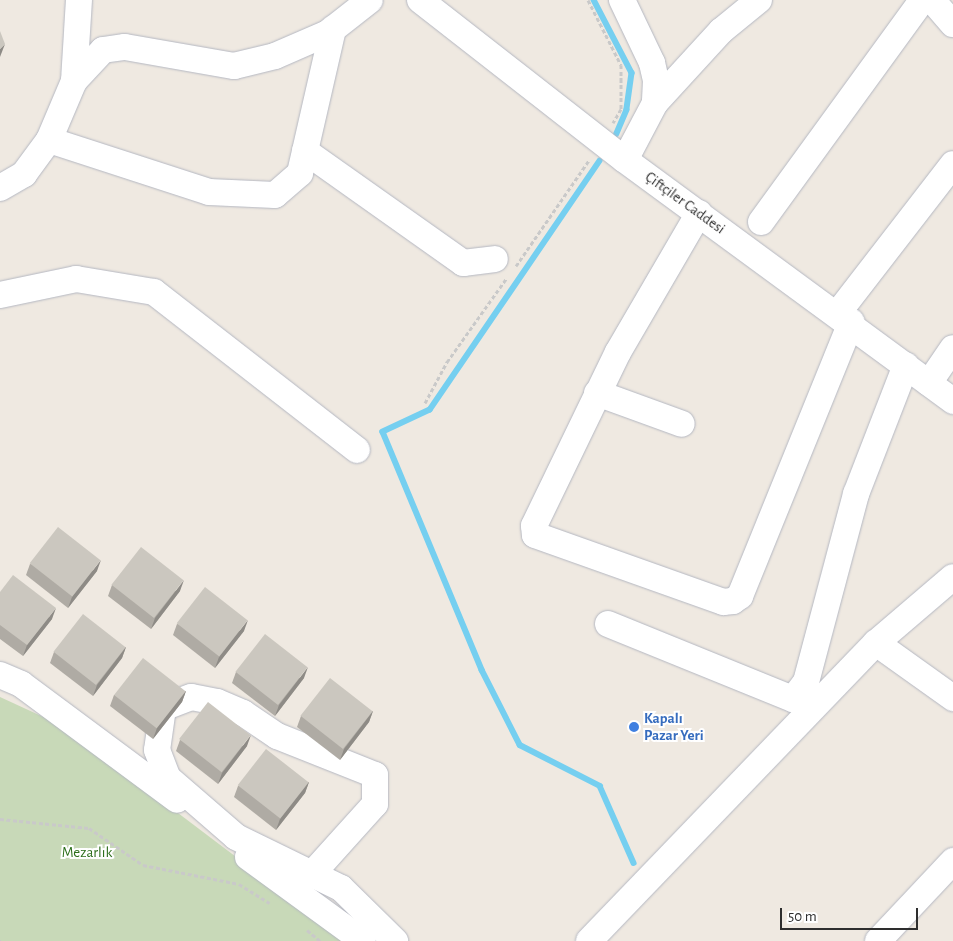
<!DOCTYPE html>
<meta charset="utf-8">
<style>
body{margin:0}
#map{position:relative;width:953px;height:941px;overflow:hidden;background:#efe9e1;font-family:"Alegreya Sans",sans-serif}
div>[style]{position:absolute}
.cemetery>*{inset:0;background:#c8d9b8}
.stream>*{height:5.5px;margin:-2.75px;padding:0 2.75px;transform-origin:2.75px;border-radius:2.75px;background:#75cff0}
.path>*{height:3px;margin-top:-1.5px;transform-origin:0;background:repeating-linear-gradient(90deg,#c9c9c9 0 4px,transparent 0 6.5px)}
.roads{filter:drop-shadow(0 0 1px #b4b7c1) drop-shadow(0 0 1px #b4b7c1)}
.minor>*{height:26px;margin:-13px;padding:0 13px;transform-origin:13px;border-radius:13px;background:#fff}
.wall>*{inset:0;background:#afaba4}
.shaded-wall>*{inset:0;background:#8e8b86}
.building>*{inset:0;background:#cbc7bf;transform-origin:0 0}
.dots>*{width:14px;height:14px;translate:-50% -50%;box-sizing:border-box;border:2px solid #fff;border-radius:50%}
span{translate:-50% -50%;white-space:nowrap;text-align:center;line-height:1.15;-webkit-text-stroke:4px #fff;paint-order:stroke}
.street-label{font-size:15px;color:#2e2e2e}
.shop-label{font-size:15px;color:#366cbe;font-weight:700}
.left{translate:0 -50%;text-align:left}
.park-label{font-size:15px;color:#2c6e1b}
.scale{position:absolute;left:780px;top:908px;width:138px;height:22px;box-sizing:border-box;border:2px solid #2e2e2e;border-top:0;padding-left:6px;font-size:15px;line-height:18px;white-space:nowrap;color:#2e2e2e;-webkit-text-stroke:4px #fff;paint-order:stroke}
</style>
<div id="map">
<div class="cemetery">
<div style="clip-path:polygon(0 697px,63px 726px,347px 941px,0 941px)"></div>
</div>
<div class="stream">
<div style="left:594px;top:0;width:82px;rotate:62.5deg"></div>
<div style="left:632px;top:73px;width:37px;rotate:98deg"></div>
<div style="left:627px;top:110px;width:26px;rotate:113deg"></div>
<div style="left:600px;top:161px;width:301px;rotate:124.3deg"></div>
<div style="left:430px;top:410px;width:52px;rotate:154.9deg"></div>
<div style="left:383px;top:432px;width:258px;rotate:67.4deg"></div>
<div style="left:482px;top:670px;width:84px;rotate:63.1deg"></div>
<div style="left:520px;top:745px;width:90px;rotate:27.1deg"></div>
<div style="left:600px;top:786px;width:84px;rotate:66.2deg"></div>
</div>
<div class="path">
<div style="left:588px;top:0;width:73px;rotate:63.1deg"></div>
<div style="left:621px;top:65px;width:44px;rotate:90deg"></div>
<div style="left:621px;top:109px;width:16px;rotate:120deg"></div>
<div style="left:516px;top:266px;width:129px;rotate:-55.4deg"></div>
<div style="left:425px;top:403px;width:47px;rotate:-61.8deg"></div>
<div style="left:447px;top:362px;width:102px;rotate:-54.6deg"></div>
<div style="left:0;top:819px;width:89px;rotate:5.8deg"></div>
<div style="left:89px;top:828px;width:65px;rotate:34.4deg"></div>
<div style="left:143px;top:865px;width:98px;rotate:11.2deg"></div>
<div style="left:239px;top:884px;width:36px;rotate:32deg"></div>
<div style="left:307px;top:930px;width:17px;rotate:40deg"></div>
<div style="left:0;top:941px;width:1px"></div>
</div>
<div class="roads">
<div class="minor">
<div style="left:420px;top:0;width:260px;rotate:38deg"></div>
<div style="left:625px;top:160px;width:407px;rotate:36.3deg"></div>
<div style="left:622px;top:0;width:70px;rotate:64.5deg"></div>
<div style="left:652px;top:63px;width:18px;rotate:77deg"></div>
<div style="left:656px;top:81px;width:22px;rotate:93deg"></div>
<div style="left:655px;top:103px;width:64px;rotate:117.8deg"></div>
<div style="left:932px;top:0;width:32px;rotate:49deg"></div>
<div style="left:74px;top:81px;width:81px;rotate:-86.5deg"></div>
<div style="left:655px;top:103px;width:98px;rotate:-47.5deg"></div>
<div style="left:721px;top:31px;width:49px;rotate:-39.2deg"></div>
<div style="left:49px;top:140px;width:168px;rotate:18deg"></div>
<div style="left:209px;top:192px;width:66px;rotate:2.6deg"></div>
<div style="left:275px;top:195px;width:33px;rotate:-41deg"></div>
<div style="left:300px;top:173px;width:148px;rotate:-77.1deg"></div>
<div style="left:305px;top:151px;width:194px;rotate:35.3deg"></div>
<div style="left:463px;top:263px;width:32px;rotate:-7deg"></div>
<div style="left:0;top:188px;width:28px;rotate:-30deg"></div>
<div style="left:24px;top:174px;width:42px;rotate:-53.7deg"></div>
<div style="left:49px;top:140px;width:64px;rotate:-67deg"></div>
<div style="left:74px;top:81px;width:42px;rotate:-46.9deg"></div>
<div style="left:103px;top:50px;width:22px;rotate:-8deg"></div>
<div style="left:125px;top:47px;width:111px;rotate:9.9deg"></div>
<div style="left:234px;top:66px;width:42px;rotate:-13.7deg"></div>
<div style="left:275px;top:56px;width:58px;rotate:-23.5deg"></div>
<div style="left:328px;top:33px;width:53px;rotate:-38.2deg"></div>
<div style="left:699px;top:213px;width:161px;rotate:120.2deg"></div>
<div style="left:618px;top:352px;width:193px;rotate:115.8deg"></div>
<div style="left:534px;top:526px;width:9px;rotate:84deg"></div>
<div style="left:535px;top:535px;width:200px;rotate:19.6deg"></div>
<div style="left:723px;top:602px;width:10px;rotate:-6deg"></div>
<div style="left:733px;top:601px;width:9px;rotate:-36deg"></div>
<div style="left:740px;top:596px;width:296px;rotate:-67.9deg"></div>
<div style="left:761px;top:222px;width:274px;rotate:-54deg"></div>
<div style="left:0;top:295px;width:78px;rotate:-11.9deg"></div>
<div style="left:76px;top:279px;width:79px;rotate:9.5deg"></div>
<div style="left:154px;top:292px;width:257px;rotate:37.9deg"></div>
<div style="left:838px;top:313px;width:188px;rotate:-52.3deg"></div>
<div style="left:929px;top:383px;width:42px;rotate:-55.6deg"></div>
<div style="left:597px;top:393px;width:90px;rotate:20deg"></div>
<div style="left:608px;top:624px;width:200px;rotate:22.1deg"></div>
<div style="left:793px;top:699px;width:21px;rotate:-53deg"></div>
<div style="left:806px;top:682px;width:195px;rotate:-75.1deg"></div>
<div style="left:856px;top:494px;width:138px;rotate:-68.8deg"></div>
<div style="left:876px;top:643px;width:95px;rotate:35.5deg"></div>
<div style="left:0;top:675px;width:23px;rotate:23deg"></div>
<div style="left:21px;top:684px;width:194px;rotate:36.6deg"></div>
<div style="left:248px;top:857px;width:142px;rotate:36.1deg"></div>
<div style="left:312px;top:874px;width:94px;rotate:-48deg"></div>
<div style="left:375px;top:804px;width:29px;rotate:-90deg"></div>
<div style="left:375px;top:775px;width:105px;rotate:-158.3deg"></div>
<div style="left:277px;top:736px;width:41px;rotate:-145.9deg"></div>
<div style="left:243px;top:713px;width:28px;rotate:-157deg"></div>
<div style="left:217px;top:702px;width:26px;rotate:-169deg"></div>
<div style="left:191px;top:697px;width:30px;rotate:159deg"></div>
<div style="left:163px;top:708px;width:42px;rotate:98.1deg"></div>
<div style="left:157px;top:750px;width:30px;rotate:69deg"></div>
<div style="left:168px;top:778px;width:90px;rotate:40.9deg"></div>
<div style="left:236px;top:837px;width:85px;rotate:26deg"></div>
<div style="left:312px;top:874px;width:32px;rotate:26deg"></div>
<div style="left:341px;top:888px;width:76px;rotate:44.5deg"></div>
<div style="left:589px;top:941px;width:414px;rotate:-46.1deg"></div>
<div style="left:876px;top:643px;width:101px;rotate:-40.6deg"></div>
<div style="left:878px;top:941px;width:110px;rotate:-46.8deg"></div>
</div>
</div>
<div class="wall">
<div style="clip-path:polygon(30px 564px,97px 571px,68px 608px,26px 575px)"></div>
<div style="clip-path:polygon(112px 585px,180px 591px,151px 629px,108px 596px)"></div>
<div style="clip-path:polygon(0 592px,52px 619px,23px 656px,0 639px)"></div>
<div style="clip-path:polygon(177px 624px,244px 631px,215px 668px,173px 635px)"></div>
<div style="clip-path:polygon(126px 647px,122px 658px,93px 696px,50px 663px,54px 652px)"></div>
<div style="clip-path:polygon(236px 672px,304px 678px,275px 716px,232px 683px)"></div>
<div style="clip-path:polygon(186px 691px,182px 702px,153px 739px,110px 706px,114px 695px)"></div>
<div style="clip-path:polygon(373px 711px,369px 722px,340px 760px,297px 727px,301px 716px)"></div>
<div style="clip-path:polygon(180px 740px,247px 746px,218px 784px,176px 751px)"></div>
<div style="clip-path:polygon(309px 782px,305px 793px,276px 830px,234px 797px,238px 786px)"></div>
</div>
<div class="shaded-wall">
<div style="clip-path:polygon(5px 44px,0 57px,0 49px)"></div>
<div style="clip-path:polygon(101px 560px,97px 571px,68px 608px,72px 597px)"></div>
<div style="clip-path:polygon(184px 580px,180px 591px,151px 629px,155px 618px)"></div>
<div style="clip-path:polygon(56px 608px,52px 619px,23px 656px,27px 645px)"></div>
<div style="clip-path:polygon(248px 620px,244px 631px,215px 668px,219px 657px)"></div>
<div style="clip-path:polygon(126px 647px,122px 658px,93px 696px,97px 685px)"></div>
<div style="clip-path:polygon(308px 667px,304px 678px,275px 716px,279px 705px)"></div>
<div style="clip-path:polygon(186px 691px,182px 702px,153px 739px,157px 728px)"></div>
<div style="clip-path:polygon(373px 711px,369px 722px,340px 760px,344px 749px)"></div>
<div style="clip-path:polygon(251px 735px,247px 746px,218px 784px,222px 773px)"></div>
<div style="clip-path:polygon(309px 782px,305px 793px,276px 830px,280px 819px)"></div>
</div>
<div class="building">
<div style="clip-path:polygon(0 31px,5px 44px,0 49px)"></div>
<div style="left:58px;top:527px;width:54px;height:46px;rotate:38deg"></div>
<div style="left:141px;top:547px;width:54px;height:48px;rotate:38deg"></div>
<div style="clip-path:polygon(13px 575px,56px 608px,27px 645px,0 625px,0 592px)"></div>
<div style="left:205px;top:587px;width:54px;height:46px;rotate:38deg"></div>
<div style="left:83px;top:614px;width:54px;height:48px;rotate:38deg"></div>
<div style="left:265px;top:634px;width:54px;height:48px;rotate:38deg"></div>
<div style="left:143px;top:658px;width:54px;height:47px;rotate:38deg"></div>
<div style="left:330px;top:678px;width:54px;height:48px;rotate:38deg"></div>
<div style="left:208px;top:702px;width:54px;height:47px;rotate:38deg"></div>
<div style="left:266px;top:749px;width:54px;height:46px;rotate:38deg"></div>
</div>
<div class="dots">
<div style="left:634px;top:727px;background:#3f7fe0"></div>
</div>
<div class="street-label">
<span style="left:685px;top:203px;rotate:36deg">Çiftçiler Caddesi</span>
</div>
<div class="shop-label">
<span class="left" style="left:644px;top:727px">Kapalı<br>Pazar Yeri</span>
</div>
<div class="park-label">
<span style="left:87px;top:853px">Mezarlık</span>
</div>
<div class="scale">50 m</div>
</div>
